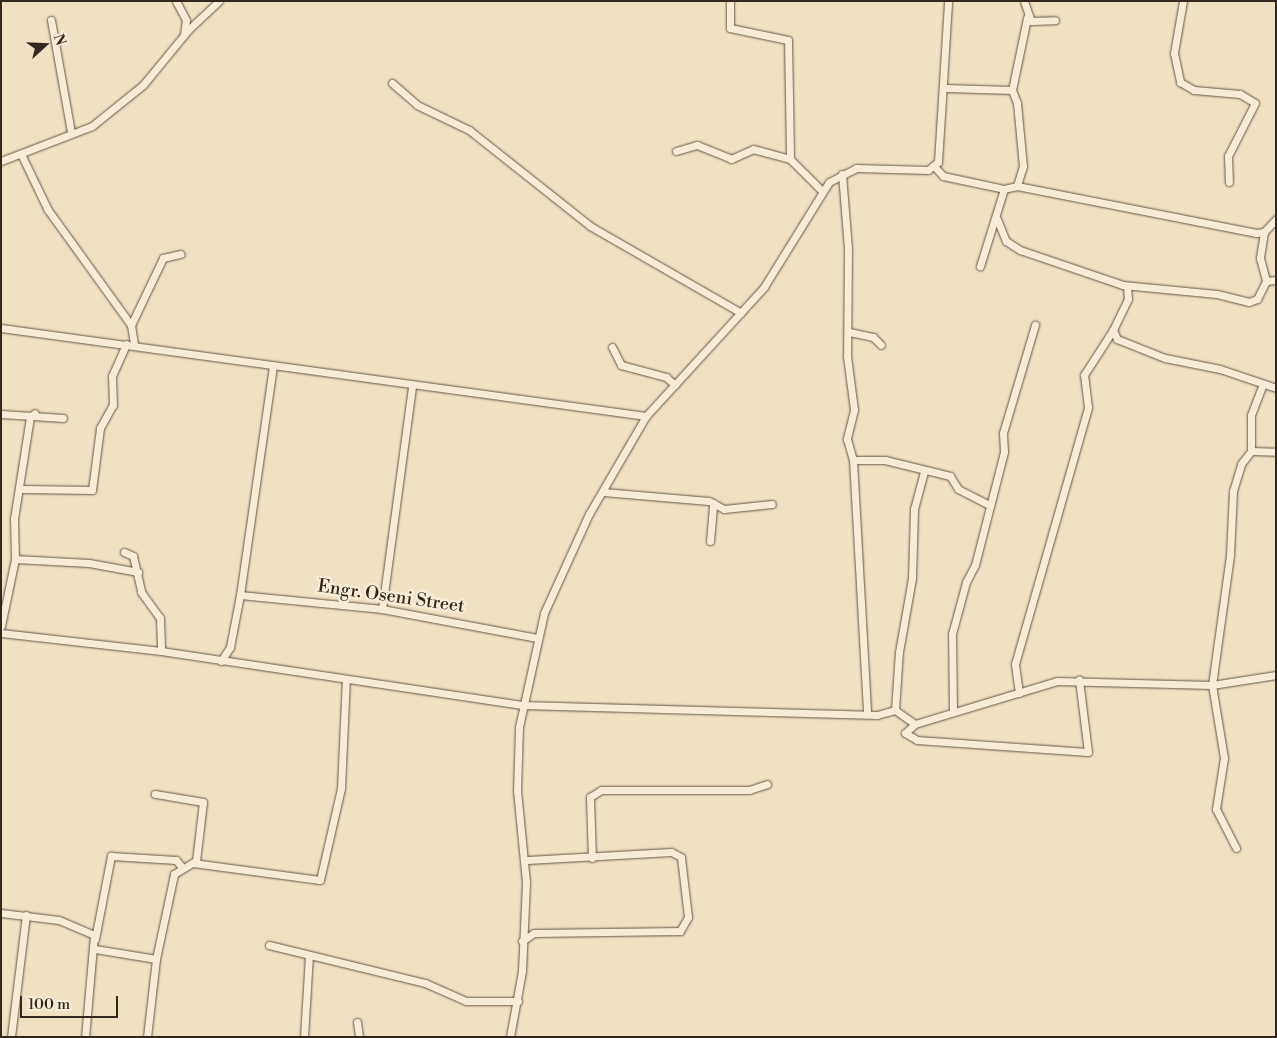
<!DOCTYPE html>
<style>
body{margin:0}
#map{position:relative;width:1277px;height:1038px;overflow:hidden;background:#f1e1c3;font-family:"Libre Bodoni",serif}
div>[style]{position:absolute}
.roads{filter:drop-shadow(0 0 1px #625647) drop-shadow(0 0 1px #625647)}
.minor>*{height:7px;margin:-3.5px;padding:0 3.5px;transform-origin:3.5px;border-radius:3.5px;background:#f6ecd8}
span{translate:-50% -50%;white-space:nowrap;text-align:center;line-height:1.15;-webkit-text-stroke:5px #f6ecd8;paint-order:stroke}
.street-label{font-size:18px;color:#33281e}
.frame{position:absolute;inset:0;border:2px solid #33281e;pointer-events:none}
.north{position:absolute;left:20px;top:20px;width:50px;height:50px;-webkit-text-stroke:4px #f6ecd8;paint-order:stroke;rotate:70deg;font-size:14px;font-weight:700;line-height:20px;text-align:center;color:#33281e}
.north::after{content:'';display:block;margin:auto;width:18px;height:22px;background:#33281e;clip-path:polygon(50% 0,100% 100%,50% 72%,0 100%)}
.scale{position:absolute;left:20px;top:996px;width:98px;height:22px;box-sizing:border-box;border:2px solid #33281e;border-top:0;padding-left:6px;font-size:15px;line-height:18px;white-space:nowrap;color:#33281e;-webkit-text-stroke:4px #f6ecd8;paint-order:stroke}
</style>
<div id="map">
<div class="roads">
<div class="minor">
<div style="left:176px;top:1px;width:21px;rotate:62deg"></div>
<div style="left:186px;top:20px;width:15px;rotate:98deg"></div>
<div style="left:730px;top:1px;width:27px;rotate:90deg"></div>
<div style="left:730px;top:28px;width:59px;rotate:11.7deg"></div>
<div style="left:788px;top:40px;width:119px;rotate:89deg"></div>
<div style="left:790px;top:159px;width:45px;rotate:45deg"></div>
<div style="left:1024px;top:1px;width:21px;rotate:71deg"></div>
<div style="left:1031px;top:21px;width:24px;rotate:-2deg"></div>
<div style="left:1183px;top:1px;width:53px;rotate:99.8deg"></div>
<div style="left:1174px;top:53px;width:30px;rotate:78deg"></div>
<div style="left:1180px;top:82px;width:16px;rotate:30deg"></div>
<div style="left:1194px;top:90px;width:46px;rotate:5deg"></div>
<div style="left:1240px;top:94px;width:17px;rotate:31deg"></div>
<div style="left:1255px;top:103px;width:59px;rotate:117deg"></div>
<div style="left:1228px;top:156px;width:26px;rotate:88deg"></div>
<div style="left:51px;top:20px;width:114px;rotate:79.9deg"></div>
<div style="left:392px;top:83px;width:33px;rotate:41deg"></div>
<div style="left:417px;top:105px;width:58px;rotate:25.7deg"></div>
<div style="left:469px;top:130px;width:154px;rotate:38.4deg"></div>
<div style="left:590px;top:226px;width:174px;rotate:29.9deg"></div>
<div style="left:945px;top:88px;width:67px;rotate:1.7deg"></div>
<div style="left:1012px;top:90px;width:14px;rotate:69deg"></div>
<div style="left:1017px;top:103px;width:63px;rotate:84.6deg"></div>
<div style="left:1023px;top:166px;width:21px;rotate:107deg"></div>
<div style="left:1017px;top:186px;width:13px;rotate:167deg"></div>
<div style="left:1012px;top:90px;width:74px;rotate:-78.2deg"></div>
<div style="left:676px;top:151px;width:22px;rotate:-16deg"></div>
<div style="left:697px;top:145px;width:37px;rotate:22deg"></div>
<div style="left:731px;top:159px;width:24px;rotate:-24deg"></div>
<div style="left:753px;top:149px;width:38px;rotate:15deg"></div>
<div style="left:21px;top:154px;width:62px;rotate:64.3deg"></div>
<div style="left:48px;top:210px;width:142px;rotate:54.2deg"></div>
<div style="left:1px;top:161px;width:97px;rotate:-21deg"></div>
<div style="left:92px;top:126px;width:65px;rotate:-38.8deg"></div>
<div style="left:143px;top:85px;width:72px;rotate:-50.6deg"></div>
<div style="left:189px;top:29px;width:41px;rotate:-43deg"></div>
<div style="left:934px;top:166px;width:13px;rotate:48deg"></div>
<div style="left:943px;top:176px;width:62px;rotate:12deg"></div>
<div style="left:1004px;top:189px;width:81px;rotate:107.3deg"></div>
<div style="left:842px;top:174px;width:75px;rotate:85.4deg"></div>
<div style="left:848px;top:249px;width:107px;rotate:90.5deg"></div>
<div style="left:847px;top:356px;width:54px;rotate:82.6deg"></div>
<div style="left:854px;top:410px;width:30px;rotate:104deg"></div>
<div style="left:847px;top:439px;width:22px;rotate:74deg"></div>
<div style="left:853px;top:460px;width:253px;rotate:86.8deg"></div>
<div style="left:1017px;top:186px;width:244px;rotate:11.1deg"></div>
<div style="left:1256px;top:233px;width:8px;rotate:-7deg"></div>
<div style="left:1264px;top:232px;width:18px;rotate:-47deg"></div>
<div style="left:997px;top:219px;width:24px;rotate:68deg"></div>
<div style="left:1006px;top:241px;width:17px;rotate:33deg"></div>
<div style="left:1020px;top:250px;width:109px;rotate:18.8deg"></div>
<div style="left:1123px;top:285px;width:94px;rotate:5.5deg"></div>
<div style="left:1217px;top:294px;width:33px;rotate:14deg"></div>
<div style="left:1249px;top:302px;width:9px;rotate:-21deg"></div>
<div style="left:1257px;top:299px;width:20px;rotate:-63deg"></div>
<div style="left:1266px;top:281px;width:10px;rotate:-6deg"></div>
<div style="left:1264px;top:232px;width:26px;rotate:99deg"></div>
<div style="left:1260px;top:258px;width:24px;rotate:75deg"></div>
<div style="left:1127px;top:286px;width:13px;rotate:86deg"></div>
<div style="left:1128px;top:299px;width:34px;rotate:116deg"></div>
<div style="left:1113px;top:330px;width:10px;rotate:66deg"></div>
<div style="left:1117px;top:339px;width:52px;rotate:21.6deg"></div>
<div style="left:1165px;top:358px;width:56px;rotate:11.3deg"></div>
<div style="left:1220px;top:369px;width:59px;rotate:18.7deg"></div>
<div style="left:1px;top:328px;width:651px;rotate:7.77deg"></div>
<div style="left:849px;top:332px;width:25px;rotate:12deg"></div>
<div style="left:873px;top:337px;width:11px;rotate:45deg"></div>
<div style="left:134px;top:344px;width:19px;rotate:-99deg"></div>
<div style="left:131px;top:325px;width:74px;rotate:-64.5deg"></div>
<div style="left:163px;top:258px;width:18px;rotate:-13deg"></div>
<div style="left:612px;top:347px;width:20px;rotate:63deg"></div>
<div style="left:621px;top:365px;width:47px;rotate:14.9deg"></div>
<div style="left:666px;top:377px;width:12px;rotate:42deg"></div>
<div style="left:1px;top:414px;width:62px;rotate:3.7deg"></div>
<div style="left:1251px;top:451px;width:25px;rotate:2deg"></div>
<div style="left:853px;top:460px;width:32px"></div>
<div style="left:885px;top:460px;width:67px;rotate:13.8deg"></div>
<div style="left:950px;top:476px;width:15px;rotate:58deg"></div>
<div style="left:958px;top:489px;width:36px;rotate:27deg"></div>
<div style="left:22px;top:489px;width:70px;rotate:0.8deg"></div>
<div style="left:92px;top:490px;width:63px;rotate:-82.6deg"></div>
<div style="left:100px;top:428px;width:26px;rotate:-61deg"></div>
<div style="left:113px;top:405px;width:29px;rotate:-92deg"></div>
<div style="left:112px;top:376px;width:35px;rotate:-66deg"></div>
<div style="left:603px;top:492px;width:106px;rotate:4.9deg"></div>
<div style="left:709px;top:501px;width:17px;rotate:28deg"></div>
<div style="left:724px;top:509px;width:48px;rotate:-5.9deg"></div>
<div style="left:710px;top:541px;width:38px;rotate:-85deg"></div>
<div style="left:124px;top:552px;width:10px;rotate:24deg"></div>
<div style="left:133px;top:556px;width:37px;rotate:77deg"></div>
<div style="left:141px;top:592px;width:32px;rotate:54deg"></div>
<div style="left:160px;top:618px;width:33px;rotate:88deg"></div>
<div style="left:15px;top:559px;width:74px;rotate:3.1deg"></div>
<div style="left:89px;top:563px;width:50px;rotate:10.4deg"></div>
<div style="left:240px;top:595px;width:143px;rotate:5.6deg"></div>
<div style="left:382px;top:609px;width:158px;rotate:10.6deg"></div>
<div style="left:382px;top:609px;width:224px;rotate:-82.3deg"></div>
<div style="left:1px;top:626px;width:68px;rotate:-78.2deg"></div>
<div style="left:15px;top:559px;width:40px;rotate:-91.4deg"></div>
<div style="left:14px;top:519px;width:103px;rotate:-81.1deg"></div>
<div style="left:30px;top:417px;width:6px;rotate:-39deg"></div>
<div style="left:1px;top:633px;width:161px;rotate:6.4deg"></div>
<div style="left:161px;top:651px;width:365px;rotate:8.5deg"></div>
<div style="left:522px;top:705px;width:355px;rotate:1.6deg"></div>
<div style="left:877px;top:715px;width:19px;rotate:-16deg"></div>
<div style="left:895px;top:710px;width:58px;rotate:-86.1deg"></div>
<div style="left:899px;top:652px;width:75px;rotate:-80deg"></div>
<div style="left:912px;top:578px;width:69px;rotate:-88.3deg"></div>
<div style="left:914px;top:509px;width:38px;rotate:-75deg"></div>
<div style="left:221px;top:661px;width:17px;rotate:-57deg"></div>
<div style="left:230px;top:647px;width:53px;rotate:-79.1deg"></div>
<div style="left:240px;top:595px;width:232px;rotate:-81.8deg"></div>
<div style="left:1019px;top:693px;width:29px;rotate:-98deg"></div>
<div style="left:1015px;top:664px;width:267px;rotate:-74.1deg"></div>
<div style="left:1088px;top:407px;width:32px;rotate:-97deg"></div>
<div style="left:1084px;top:375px;width:54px;rotate:-57.2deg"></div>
<div style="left:895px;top:710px;width:24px;rotate:35deg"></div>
<div style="left:915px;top:724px;width:148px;rotate:-16.8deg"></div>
<div style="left:1057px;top:681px;width:155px;rotate:1.5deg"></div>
<div style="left:1212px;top:685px;width:65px;rotate:-8.9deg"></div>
<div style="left:953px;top:712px;width:78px;rotate:-90.7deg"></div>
<div style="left:952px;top:634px;width:54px;rotate:-74.9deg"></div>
<div style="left:966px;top:582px;width:19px;rotate:-62deg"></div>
<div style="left:975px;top:565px;width:117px;rotate:-75.6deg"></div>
<div style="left:1004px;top:452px;width:19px;rotate:-93deg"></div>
<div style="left:1003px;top:433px;width:113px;rotate:-73.5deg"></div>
<div style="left:915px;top:724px;width:13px;rotate:138deg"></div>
<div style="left:905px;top:733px;width:14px;rotate:30deg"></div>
<div style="left:917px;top:740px;width:171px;rotate:4deg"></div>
<div style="left:1088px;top:752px;width:73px;rotate:-97.1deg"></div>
<div style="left:1236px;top:848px;width:44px;rotate:-117.1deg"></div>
<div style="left:1216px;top:809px;width:52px;rotate:-81.1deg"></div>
<div style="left:1224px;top:758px;width:74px;rotate:-99.3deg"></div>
<div style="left:1212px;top:685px;width:131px;rotate:-82.1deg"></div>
<div style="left:1230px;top:555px;width:64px;rotate:-87.3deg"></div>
<div style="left:1233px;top:491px;width:28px;rotate:-73deg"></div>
<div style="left:1241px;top:464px;width:16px;rotate:-52deg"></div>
<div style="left:1251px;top:451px;width:36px;rotate:-90deg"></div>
<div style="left:1251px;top:415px;width:33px;rotate:-69deg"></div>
<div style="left:592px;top:858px;width:61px;rotate:-91.9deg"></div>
<div style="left:590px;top:797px;width:13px;rotate:-32deg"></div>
<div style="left:601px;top:790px;width:148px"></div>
<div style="left:749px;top:790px;width:19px;rotate:-18deg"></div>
<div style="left:193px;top:863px;width:128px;rotate:7.6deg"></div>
<div style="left:320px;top:880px;width:94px;rotate:-77.1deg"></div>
<div style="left:341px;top:788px;width:109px;rotate:-87.4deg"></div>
<div style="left:1px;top:913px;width:58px;rotate:6.9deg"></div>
<div style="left:59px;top:920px;width:38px;rotate:23deg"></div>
<div style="left:94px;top:935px;width:102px;rotate:95deg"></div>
<div style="left:95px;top:939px;width:85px;rotate:-79.1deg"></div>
<div style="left:111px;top:856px;width:65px;rotate:3.5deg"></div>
<div style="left:176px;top:860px;width:8px;rotate:50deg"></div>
<div style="left:522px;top:941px;width:14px;rotate:-34deg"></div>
<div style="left:534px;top:933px;width:146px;rotate:-0.8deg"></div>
<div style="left:680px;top:931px;width:16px;rotate:-60deg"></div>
<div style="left:688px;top:917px;width:60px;rotate:-96.7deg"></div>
<div style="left:681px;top:857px;width:11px;rotate:-153deg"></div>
<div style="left:671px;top:852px;width:144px;rotate:176.8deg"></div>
<div style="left:269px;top:945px;width:161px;rotate:13.7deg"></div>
<div style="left:425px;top:983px;width:45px;rotate:23.7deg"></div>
<div style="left:466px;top:1001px;width:52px"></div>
<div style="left:95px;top:949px;width:62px;rotate:9.3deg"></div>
<div style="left:156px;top:959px;width:87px;rotate:-78deg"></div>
<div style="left:174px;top:874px;width:26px;rotate:-31deg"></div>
<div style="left:196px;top:861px;width:59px;rotate:-83.2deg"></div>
<div style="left:203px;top:802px;width:49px;rotate:-170.5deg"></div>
<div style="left:357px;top:1022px;width:15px;rotate:82deg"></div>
<div style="left:11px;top:1037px;width:123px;rotate:-83deg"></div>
<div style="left:147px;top:1037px;width:79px;rotate:-83.4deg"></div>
<div style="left:304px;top:1037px;width:81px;rotate:-86.5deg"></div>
<div style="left:510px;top:1037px;width:67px;rotate:-79.7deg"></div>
<div style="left:522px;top:971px;width:89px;rotate:-87.4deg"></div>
<div style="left:526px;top:882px;width:91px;rotate:-95.6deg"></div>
<div style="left:517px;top:791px;width:64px;rotate:-88.2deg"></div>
<div style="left:519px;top:727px;width:117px;rotate:-77.6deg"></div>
<div style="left:544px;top:613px;width:109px;rotate:-65.6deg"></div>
<div style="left:589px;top:514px;width:113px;rotate:-59.8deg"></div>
<div style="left:646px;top:416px;width:175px;rotate:-47.5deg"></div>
<div style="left:764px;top:287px;width:123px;rotate:-58.2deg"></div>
<div style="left:829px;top:182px;width:30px;rotate:-27deg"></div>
<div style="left:856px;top:168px;width:72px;rotate:1.6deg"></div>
<div style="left:928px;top:170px;width:13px;rotate:-39deg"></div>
<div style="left:938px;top:162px;width:161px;rotate:-86.4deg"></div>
</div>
</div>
<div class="street-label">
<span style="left:391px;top:597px;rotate:8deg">Engr. Oseni Street</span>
</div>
<div class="frame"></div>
<div class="north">N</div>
<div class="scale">100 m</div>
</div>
